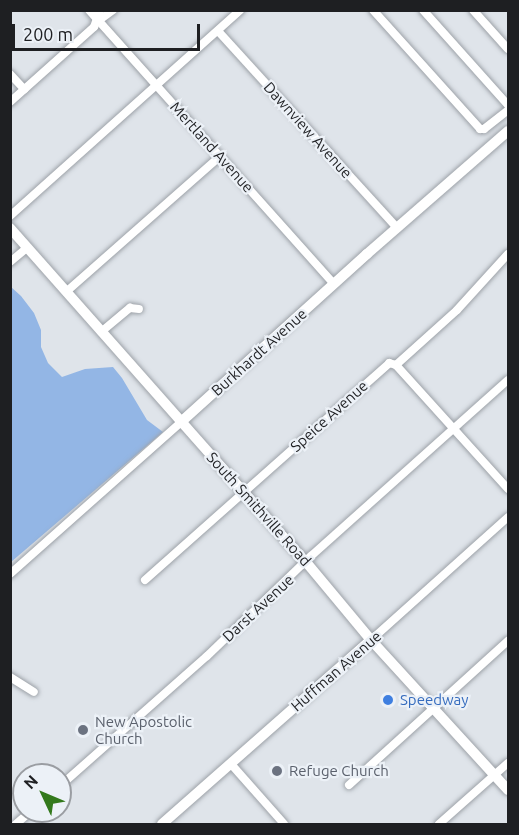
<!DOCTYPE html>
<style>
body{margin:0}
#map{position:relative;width:519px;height:835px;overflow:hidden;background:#dfe4ea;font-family:Ubuntu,sans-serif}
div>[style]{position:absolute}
.green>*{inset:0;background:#93b6e5}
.roads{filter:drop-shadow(0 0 2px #9da2a8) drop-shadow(0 0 2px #9da2a8)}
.street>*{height:8px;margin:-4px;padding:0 4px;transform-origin:4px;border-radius:4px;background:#fff}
.secondary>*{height:10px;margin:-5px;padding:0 5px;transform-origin:5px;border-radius:5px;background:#fff}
.dots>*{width:16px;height:16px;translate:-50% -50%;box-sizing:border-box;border:3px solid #ecf1f7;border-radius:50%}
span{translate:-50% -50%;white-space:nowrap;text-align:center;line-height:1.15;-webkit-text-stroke:4.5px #ecf1f7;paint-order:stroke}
.street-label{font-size:15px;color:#1e1f22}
.shop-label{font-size:15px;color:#366cbe}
.left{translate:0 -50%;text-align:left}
.worship-label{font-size:15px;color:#5b616d}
.frame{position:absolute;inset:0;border:12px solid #1e1f22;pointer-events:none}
.north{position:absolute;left:12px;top:763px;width:60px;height:60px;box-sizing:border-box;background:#ecf1f7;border:2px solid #9a9da2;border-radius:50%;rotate:314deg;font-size:16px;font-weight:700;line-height:24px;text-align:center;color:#1e1f22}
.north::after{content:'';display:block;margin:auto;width:21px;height:27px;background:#33791c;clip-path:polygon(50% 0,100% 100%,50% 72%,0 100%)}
.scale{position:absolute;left:12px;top:24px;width:188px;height:27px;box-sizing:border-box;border:3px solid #1e1f22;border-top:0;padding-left:8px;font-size:18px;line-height:21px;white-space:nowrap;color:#1e1f22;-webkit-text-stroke:4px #ecf1f7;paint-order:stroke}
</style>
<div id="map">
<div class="green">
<div style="clip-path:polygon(11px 287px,21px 296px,34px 313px,41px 330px,41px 347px,48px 363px,62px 377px,85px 369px,113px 367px,122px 378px,147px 420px,163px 432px,11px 562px)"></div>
</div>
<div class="roads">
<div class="street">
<div style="left:89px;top:10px;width:368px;rotate:48.2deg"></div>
<div style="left:373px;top:10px;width:160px;rotate:48deg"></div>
<div style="left:480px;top:129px;width:4px"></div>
<div style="left:484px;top:129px;width:31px;rotate:-38deg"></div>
<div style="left:423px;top:10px;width:127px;rotate:48.2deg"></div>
<div style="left:473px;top:10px;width:52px;rotate:48.1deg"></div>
<div style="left:98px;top:21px;width:19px;rotate:-36deg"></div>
<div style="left:218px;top:31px;width:266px;rotate:47.7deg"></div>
<div style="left:10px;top:74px;width:21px;rotate:47deg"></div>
<div style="left:10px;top:102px;width:113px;rotate:-41.8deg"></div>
<div style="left:94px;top:27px;width:18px;rotate:-71deg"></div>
<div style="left:10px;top:216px;width:309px;rotate:-41.8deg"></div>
<div style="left:10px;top:262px;width:23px;rotate:-40deg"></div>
<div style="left:66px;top:292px;width:205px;rotate:-41.4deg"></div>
<div style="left:101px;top:332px;width:38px;rotate:-40deg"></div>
<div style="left:130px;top:308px;width:9px;rotate:6deg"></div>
<div style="left:396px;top:365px;width:167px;rotate:47.9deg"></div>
<div style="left:396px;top:365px;width:82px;rotate:-42deg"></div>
<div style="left:457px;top:310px;width:76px;rotate:-47.7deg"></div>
<div style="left:10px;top:574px;width:229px;rotate:-41.6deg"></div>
<div style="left:145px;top:580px;width:327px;rotate:-41.6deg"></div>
<div style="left:389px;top:363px;width:7px;rotate:16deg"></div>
<div style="left:371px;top:640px;width:184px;rotate:-41.9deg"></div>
<div style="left:10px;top:677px;width:28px;rotate:32deg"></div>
<div style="left:231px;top:764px;width:80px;rotate:48.5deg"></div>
<div style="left:349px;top:785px;width:215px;rotate:-42.2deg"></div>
<div style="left:60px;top:786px;width:196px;rotate:-41.5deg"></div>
<div style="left:207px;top:656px;width:144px;rotate:-43.9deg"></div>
<div style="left:311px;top:556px;width:264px;rotate:-41.8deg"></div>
<div style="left:16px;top:824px;width:20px;rotate:-41deg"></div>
<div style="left:439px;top:824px;width:92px;rotate:-41.5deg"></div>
</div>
<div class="secondary">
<div style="left:10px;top:228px;width:446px;rotate:48.5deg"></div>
<div style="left:306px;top:562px;width:102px;rotate:50.2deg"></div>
<div style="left:371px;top:640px;width:203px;rotate:47.6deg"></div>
<div style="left:181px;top:422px;width:251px;rotate:-42.1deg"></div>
<div style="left:367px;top:254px;width:187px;rotate:-41.1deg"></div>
<div style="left:162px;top:824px;width:278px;rotate:-41.4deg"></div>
</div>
</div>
<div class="dots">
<div style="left:388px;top:700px;background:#3f7fe0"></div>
<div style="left:83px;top:730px;background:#6b7280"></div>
<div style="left:277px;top:771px;background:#6b7280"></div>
</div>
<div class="street-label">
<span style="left:308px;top:130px;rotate:48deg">Dawnview Avenue</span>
<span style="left:212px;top:147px;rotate:48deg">Mertland Avenue</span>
<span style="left:259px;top:352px;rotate:-42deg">Burkhardt Avenue</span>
<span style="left:329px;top:416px;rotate:-42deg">Speice Avenue</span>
<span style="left:259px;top:509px;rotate:48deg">South Smithville Road</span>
<span style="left:258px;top:608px;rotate:-43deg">Darst Avenue</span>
<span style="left:336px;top:671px;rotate:-41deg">Huffman Avenue</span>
</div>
<div class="shop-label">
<span class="left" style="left:400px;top:700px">Speedway</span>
</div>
<div class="worship-label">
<span class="left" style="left:95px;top:730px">New Apostolic<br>Church</span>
<span class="left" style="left:289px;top:771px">Refuge Church</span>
</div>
<div class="frame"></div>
<div class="north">N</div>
<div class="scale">200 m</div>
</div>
